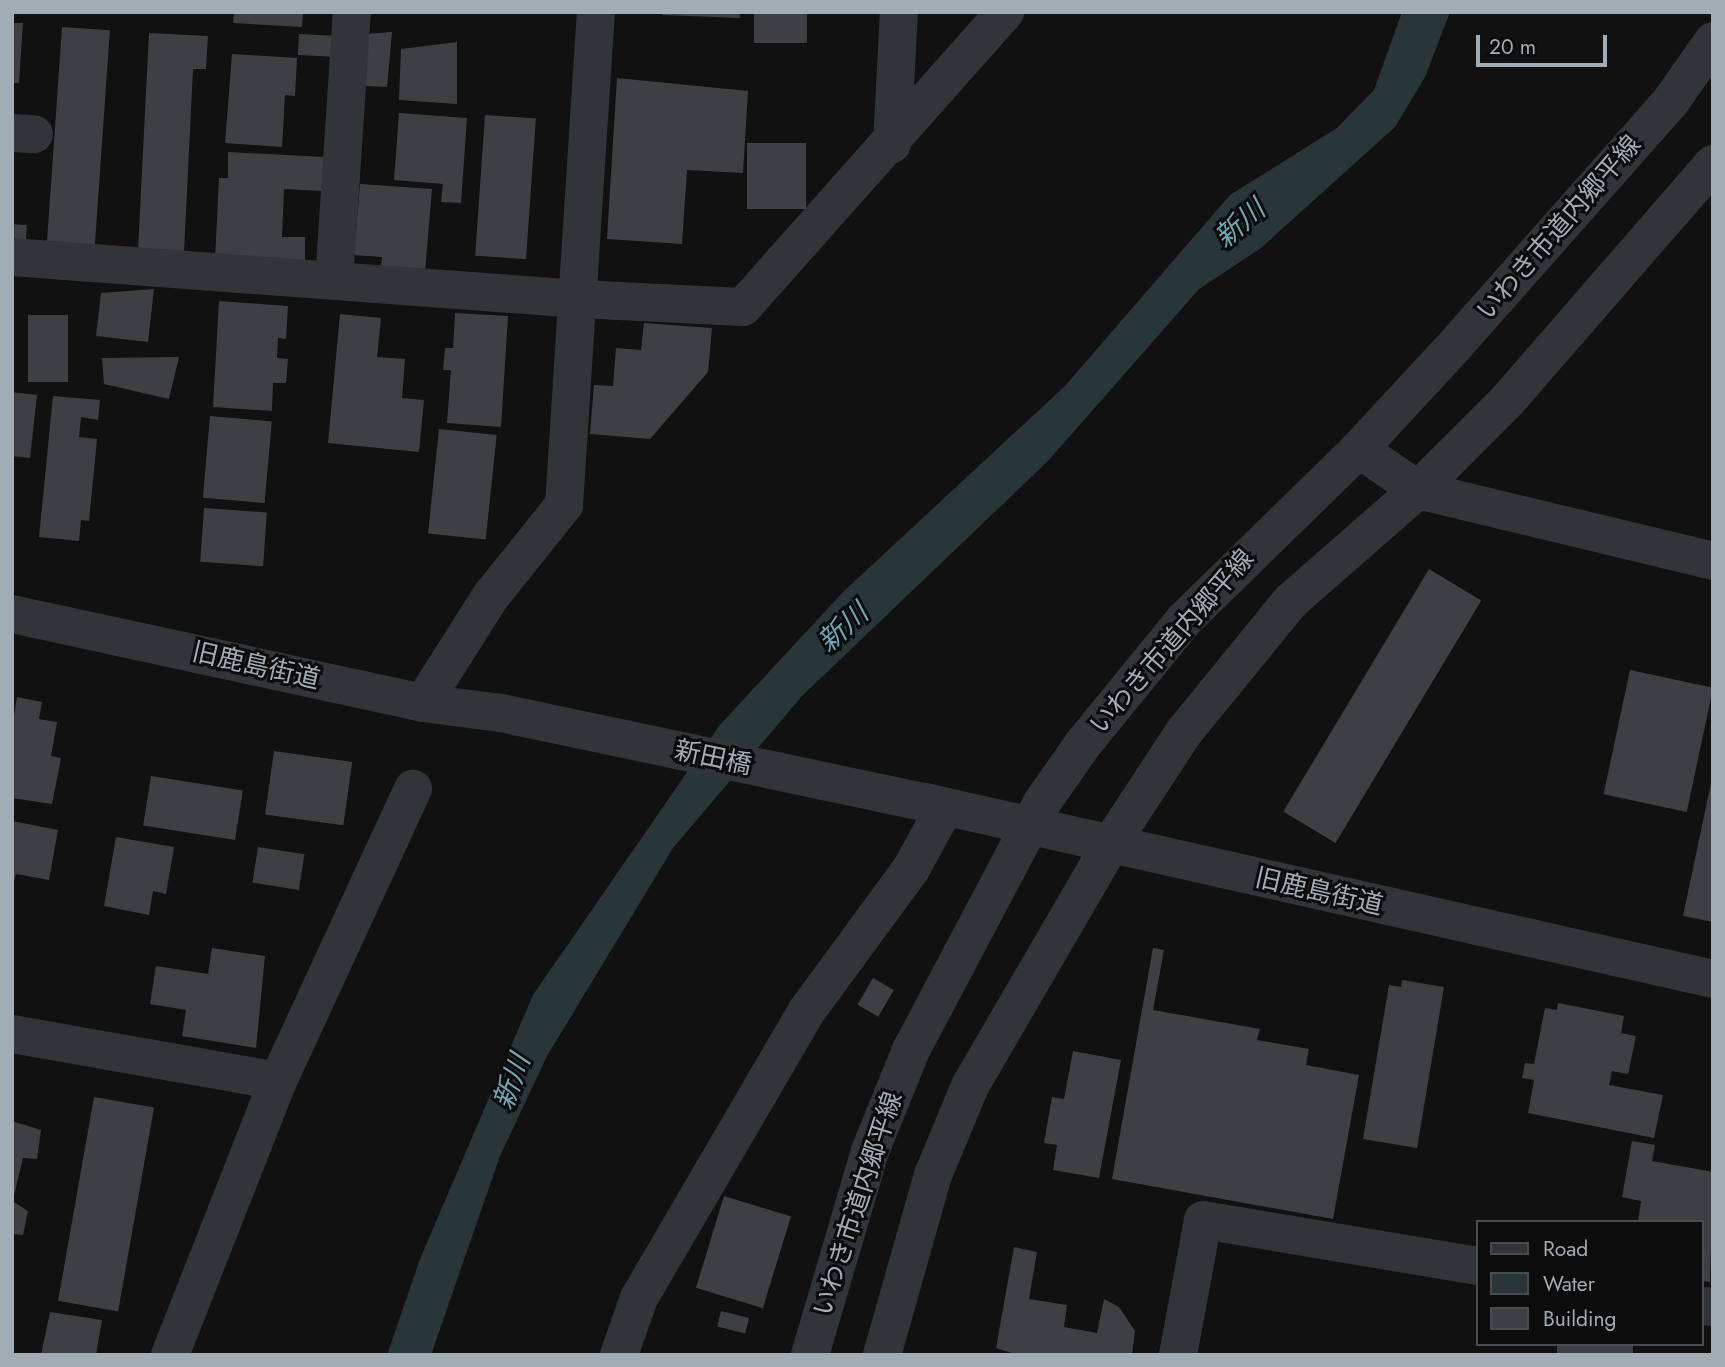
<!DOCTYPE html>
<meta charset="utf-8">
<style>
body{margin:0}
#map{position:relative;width:1725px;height:1367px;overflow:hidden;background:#111112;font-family:Jost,"Noto Sans JP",sans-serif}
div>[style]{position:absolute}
.water>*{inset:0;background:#28363a}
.building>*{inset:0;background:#3d3f43;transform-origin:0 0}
.minor>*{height:38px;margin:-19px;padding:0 19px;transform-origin:19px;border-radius:19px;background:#313438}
.tertiary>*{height:38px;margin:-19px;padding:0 19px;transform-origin:19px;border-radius:19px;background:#313438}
span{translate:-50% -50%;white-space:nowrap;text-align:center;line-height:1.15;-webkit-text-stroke:6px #0c0c0d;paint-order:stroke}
.street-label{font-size:26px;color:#a1acb5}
.water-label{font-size:28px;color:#73a7b4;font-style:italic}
.frame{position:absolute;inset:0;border:14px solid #a1acb5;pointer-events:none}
.legend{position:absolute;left:1476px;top:1220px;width:228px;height:126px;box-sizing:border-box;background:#0c0c0d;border:2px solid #484c50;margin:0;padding:9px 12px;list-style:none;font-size:21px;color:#a1acb5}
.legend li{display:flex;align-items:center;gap:14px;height:35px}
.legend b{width:35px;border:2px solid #484c50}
.scale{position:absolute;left:1476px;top:35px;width:131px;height:32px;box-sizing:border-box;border:4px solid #a1acb5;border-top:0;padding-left:9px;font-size:21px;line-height:24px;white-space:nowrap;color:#a1acb5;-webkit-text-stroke:5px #0c0c0d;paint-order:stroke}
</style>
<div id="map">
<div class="water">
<div style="clip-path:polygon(1402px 12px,1450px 12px,1425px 77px,1395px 127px,1261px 248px,1199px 289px,1048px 461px,802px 696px,673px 848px,547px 1056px,500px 1156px,431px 1355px,387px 1355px,420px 1259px,533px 995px,719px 726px,843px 592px,1065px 386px,1230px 195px,1337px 128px,1374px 90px)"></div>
</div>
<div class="building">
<div style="clip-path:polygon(234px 12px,303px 12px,302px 27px,233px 23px)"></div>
<div style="clip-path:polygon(662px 12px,740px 12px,740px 18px,662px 15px)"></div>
<div style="left:754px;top:12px;width:53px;height:31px"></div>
<div style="clip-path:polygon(12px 23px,23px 23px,19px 83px,12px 83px)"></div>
<div style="left:62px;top:27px;width:48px;height:218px;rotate:4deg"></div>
<div style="clip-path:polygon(392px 32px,387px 87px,365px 86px,365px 34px)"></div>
<div style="clip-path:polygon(149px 33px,208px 36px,206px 69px,193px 69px,184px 252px,138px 250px)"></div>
<div style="left:299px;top:34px;width:35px;height:21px;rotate:3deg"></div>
<div style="clip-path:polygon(457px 42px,457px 104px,399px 100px,401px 49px)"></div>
<div style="clip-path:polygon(232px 54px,297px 58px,295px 96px,285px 95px,282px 147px,225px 143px)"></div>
<div style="clip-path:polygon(617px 78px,748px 91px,743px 173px,687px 170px,682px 244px,607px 239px)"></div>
<div style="clip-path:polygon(399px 113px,467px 118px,461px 203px,441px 202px,443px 184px,394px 180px)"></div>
<div style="left:485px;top:115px;width:51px;height:141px;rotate:4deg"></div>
<div style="left:747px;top:143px;width:59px;height:66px"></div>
<div style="clip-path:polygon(228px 152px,325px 157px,323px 191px,284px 189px,282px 237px,305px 237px,305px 264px,215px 260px,219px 178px,228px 178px)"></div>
<div style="clip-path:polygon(360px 184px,432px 189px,425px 272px,381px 268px,382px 257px,354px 255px)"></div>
<div style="left:12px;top:224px;width:15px;height:23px;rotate:4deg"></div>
<div style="clip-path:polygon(154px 289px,148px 342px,96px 336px,101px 293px)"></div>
<div style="clip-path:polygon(219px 301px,288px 306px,286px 339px,278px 338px,277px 358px,288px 359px,286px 383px,273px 383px,272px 411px,213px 407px)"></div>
<div style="clip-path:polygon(455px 313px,508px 316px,501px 427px,447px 423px,451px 370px,443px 370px,445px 348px,453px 348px)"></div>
<div style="clip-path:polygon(340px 314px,381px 318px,377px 357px,405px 359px,402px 398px,424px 400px,419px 452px,328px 443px)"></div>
<div style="left:28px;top:315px;width:40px;height:67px"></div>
<div style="clip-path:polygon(644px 323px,712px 328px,708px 372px,650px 439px,590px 434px,594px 385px,613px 386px,616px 348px,641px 350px)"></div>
<div style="clip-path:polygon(179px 357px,169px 399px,104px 384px,102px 358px)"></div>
<div style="clip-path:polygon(12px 392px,37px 395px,30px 458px,12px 456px)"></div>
<div style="clip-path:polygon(53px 396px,100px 400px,98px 420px,81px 417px,79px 437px,97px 439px,89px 521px,81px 520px,79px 541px,39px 537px)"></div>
<div style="left:210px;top:416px;width:62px;height:82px;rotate:5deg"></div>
<div style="left:439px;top:429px;width:58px;height:105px;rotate:6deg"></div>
<div style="left:204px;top:508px;width:63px;height:54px;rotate:4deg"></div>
<div style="left:1429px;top:569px;width:61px;height:283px;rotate:31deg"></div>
<div style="left:1630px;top:670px;width:85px;height:127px;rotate:12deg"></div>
<div style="clip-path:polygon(17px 697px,42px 702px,39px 719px,57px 722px,51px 756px,61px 758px,52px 804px,12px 798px,12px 727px)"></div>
<div style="left:274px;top:751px;width:79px;height:64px;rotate:8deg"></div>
<div style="left:151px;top:776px;width:93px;height:50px;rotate:9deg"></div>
<div style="clip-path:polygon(1712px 778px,1713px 778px,1713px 922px,1683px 916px)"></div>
<div style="left:1352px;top:781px;width:15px;height:59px;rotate:37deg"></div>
<div style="clip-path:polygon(12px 821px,58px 830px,49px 880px,16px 874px,12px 889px)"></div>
<div style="clip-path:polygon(116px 837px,174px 847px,166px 894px,153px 891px,149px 915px,104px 906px)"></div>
<div style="left:258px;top:847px;width:47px;height:36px;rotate:9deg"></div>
<div style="clip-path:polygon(212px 948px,265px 956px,256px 1048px,182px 1036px,186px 1010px,150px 1004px,156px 966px,208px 974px)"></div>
<div style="clip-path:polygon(1153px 948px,1164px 950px,1153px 1010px,1260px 1029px,1257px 1040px,1309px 1049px,1306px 1065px,1359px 1075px,1333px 1219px,1112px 1179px)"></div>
<div style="left:873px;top:978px;width:24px;height:31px;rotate:30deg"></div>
<div style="clip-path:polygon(1402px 980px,1444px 987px,1417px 1148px,1363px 1139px,1389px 985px,1401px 987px)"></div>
<div style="clip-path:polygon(1558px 1003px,1624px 1016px,1621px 1033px,1636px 1036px,1628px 1074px,1612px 1071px,1609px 1085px,1663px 1095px,1654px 1138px,1528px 1113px,1534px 1080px,1522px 1078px,1525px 1063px,1534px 1064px,1545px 1008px,1557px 1010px)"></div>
<div style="clip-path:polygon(1073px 1051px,1121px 1060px,1099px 1178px,1053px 1170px,1057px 1145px,1044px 1143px,1052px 1097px,1064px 1099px)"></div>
<div style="left:94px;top:1097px;width:61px;height:207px;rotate:10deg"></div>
<div style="clip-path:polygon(12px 1121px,41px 1130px,37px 1159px,23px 1158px,13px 1200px)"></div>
<div style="clip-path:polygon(1632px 1141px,1655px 1145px,1652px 1161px,1713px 1172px,1710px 1282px,1702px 1281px,1702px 1222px,1638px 1222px,1641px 1201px,1622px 1197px)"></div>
<div style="left:724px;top:1196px;width:70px;height:96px;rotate:17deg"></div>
<div style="clip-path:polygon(12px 1201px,28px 1211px,23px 1235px,12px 1234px)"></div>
<div style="clip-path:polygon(1014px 1247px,1037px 1252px,1029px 1299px,1067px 1305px,1064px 1327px,1097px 1333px,1104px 1299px,1119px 1307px,1135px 1331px,1132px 1355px,1018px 1355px,996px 1348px)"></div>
<div style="left:721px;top:1311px;width:29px;height:16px;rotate:14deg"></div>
<div style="clip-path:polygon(50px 1312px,102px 1320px,96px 1355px,41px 1355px)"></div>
<div style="left:1557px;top:1344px;width:76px;height:11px"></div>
</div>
<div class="minor">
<div style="left:12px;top:133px;width:22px;rotate:3deg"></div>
<div style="left:892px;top:144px;width:132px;rotate:-87deg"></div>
<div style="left:12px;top:257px;width:568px;rotate:4.24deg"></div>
<div style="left:578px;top:299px;width:165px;rotate:2.8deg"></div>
<div style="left:743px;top:307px;width:395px;rotate:-48.4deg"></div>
<div style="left:334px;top:281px;width:270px;rotate:-86.2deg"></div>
<div style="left:1359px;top:449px;width:72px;rotate:34.8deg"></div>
<div style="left:1418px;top:490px;width:303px;rotate:13.5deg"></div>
<div style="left:423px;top:703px;width:127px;rotate:-57.6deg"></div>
<div style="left:491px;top:596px;width:117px;rotate:-51.3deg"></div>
<div style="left:564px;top:505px;width:494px;rotate:-86.3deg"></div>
<div style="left:12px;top:1034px;width:270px;rotate:10deg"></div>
<div style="left:1702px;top:1306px;width:11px;rotate:5deg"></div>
<div style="left:170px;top:1355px;width:295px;rotate:-68.5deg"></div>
<div style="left:278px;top:1081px;width:322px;rotate:-65.2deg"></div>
<div style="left:619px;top:1355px;width:60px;rotate:-70.7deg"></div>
<div style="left:639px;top:1298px;width:331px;rotate:-59.7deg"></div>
<div style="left:806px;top:1012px;width:177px;rotate:-53.7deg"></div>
<div style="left:911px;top:869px;width:71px;rotate:-61.3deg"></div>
<div style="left:1178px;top:1355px;width:137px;rotate:-79.5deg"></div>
<div style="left:1203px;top:1220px;width:279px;rotate:9.5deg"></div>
</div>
<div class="tertiary">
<div style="left:12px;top:614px;width:421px;rotate:12.2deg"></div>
<div style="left:423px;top:703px;width:79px;rotate:7.3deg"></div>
<div style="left:501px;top:713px;width:433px;rotate:11.9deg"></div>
<div style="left:925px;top:802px;width:808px;rotate:12.66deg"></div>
<div style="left:810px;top:1355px;width:213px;rotate:-73.6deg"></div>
<div style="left:870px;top:1151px;width:109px;rotate:-67.9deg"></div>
<div style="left:911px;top:1050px;width:278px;rotate:-62.1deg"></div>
<div style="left:1041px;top:804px;width:73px;rotate:-55deg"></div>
<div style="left:1083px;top:744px;width:160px;rotate:-50.8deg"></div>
<div style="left:1184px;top:620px;width:245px;rotate:-44.3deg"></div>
<div style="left:1359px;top:449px;width:144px;rotate:-47.2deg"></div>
<div style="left:1457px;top:343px;width:323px;rotate:-48.5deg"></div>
<div style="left:1671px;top:101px;width:73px;rotate:-55deg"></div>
<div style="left:882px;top:1355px;width:187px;rotate:-74.2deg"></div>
<div style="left:933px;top:1175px;width:96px;rotate:-67.4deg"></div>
<div style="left:970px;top:1086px;width:279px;rotate:-59.8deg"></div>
<div style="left:1110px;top:845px;width:135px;rotate:-56.8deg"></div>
<div style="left:1184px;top:732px;width:169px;rotate:-50.8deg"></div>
<div style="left:1291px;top:601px;width:169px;rotate:-41.2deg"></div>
<div style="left:1418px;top:490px;width:126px;rotate:-45deg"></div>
<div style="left:1507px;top:401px;width:314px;rotate:-49deg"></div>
</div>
<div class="street-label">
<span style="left:1559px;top:228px;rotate:-49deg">いわき市道内郷平線</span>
<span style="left:1172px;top:642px;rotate:-49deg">いわき市道内郷平線</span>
<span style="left:256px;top:666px;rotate:13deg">旧鹿島街道</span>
<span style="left:713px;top:758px;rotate:12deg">新田橋</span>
<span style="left:1319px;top:892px;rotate:13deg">旧鹿島街道</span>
<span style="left:858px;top:1204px;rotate:-72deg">いわき市道内郷平線</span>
</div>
<div class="water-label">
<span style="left:1240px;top:224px;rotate:-41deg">新川</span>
<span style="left:843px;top:628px;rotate:-42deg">新川</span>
<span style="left:512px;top:1082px;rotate:-70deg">新川</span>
</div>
<div class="frame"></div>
<ul class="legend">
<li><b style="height:9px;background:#313438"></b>Road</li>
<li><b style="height:19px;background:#28363a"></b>Water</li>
<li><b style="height:19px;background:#3d3f43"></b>Building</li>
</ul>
<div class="scale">20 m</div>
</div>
